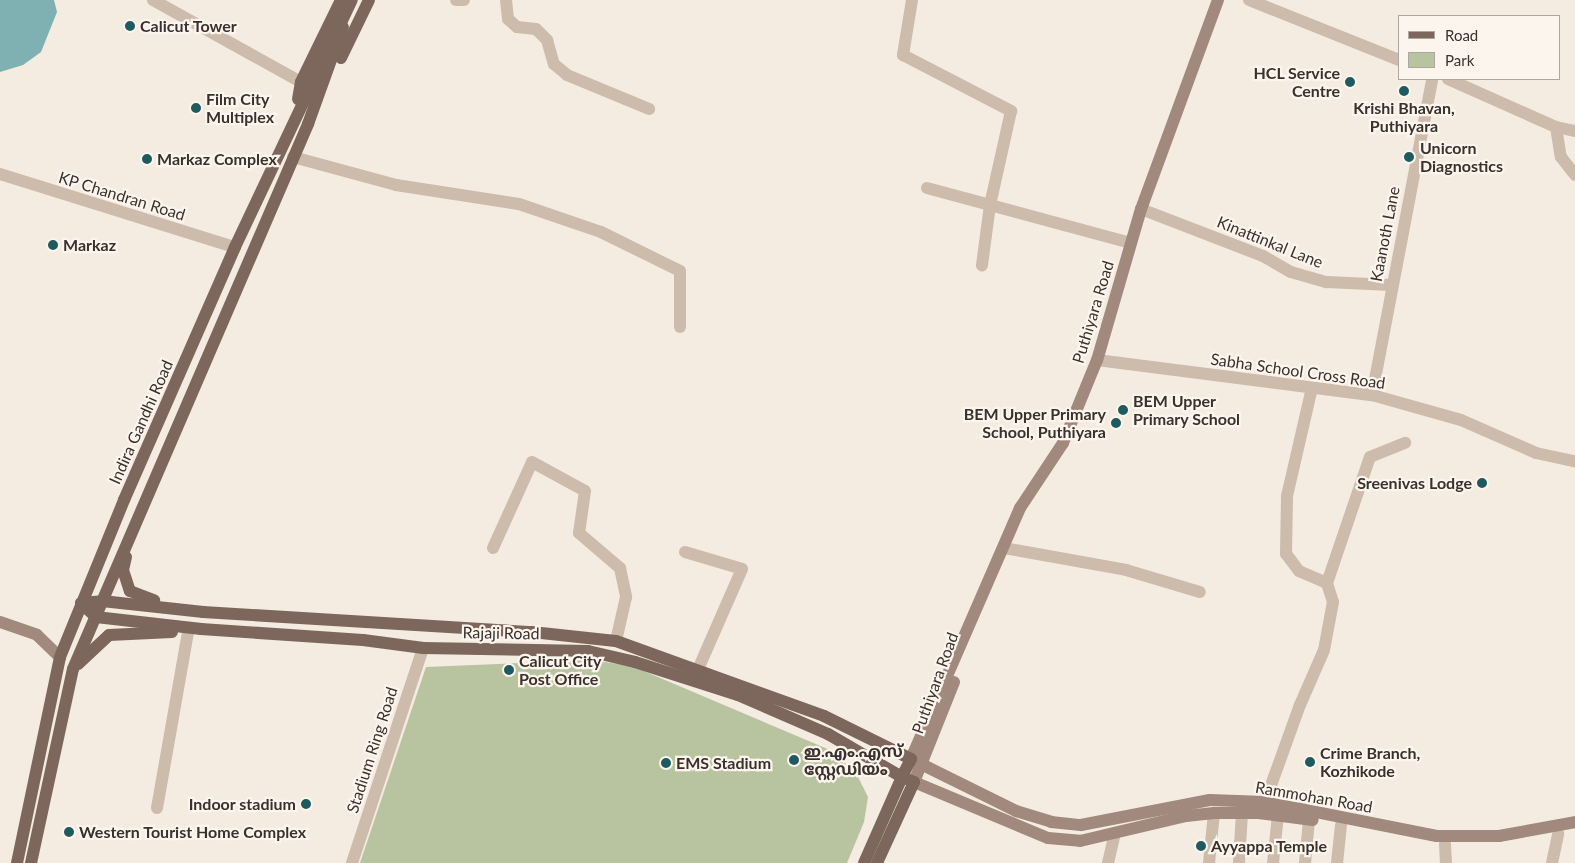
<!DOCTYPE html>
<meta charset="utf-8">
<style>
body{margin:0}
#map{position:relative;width:1575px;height:863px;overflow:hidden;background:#f4ebe1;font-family:Lato,"Noto Sans Malayalam",sans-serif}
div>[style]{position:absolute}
.green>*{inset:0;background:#b8c4a0}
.water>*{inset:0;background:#7fb0b2}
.minor>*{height:12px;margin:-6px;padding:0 6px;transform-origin:6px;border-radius:6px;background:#cdbbac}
.tertiary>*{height:12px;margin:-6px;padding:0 6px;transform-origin:6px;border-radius:6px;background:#cdbbac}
.secondary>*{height:12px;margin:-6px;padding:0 6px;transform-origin:6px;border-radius:6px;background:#a18a7d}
.primary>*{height:12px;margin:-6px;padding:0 6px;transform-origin:6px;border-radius:6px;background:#7d675c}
.dots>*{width:14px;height:14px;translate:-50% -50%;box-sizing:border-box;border:2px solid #fbf5ee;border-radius:50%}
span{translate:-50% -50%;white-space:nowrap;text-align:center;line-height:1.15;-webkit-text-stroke:4.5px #fbf5ee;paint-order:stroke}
.poi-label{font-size:16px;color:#3b302b;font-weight:700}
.left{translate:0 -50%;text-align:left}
.right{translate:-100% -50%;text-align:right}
.street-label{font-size:16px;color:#3b302b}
.legend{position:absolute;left:1398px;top:15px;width:162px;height:65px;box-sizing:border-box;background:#fbf5ee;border:1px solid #aea6a0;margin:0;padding:6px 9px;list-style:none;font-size:15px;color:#3b302b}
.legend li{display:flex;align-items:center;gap:10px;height:25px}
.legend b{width:25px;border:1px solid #aea6a0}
</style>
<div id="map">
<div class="green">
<div style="clip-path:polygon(590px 660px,632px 666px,830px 750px,855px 771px,868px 797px,864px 822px,847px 863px,360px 863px,426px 667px)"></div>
</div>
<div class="water">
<div style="clip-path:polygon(0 0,54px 0,57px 12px,41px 52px,23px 65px,0 72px)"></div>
</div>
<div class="minor">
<div style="left:153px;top:0;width:169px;rotate:29deg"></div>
<div style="left:456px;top:0;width:8px"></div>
<div style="left:506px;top:0;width:19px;rotate:84deg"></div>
<div style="left:508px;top:19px;width:12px;rotate:42deg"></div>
<div style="left:517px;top:27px;width:19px;rotate:6deg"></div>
<div style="left:536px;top:29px;width:16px;rotate:45deg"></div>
<div style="left:547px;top:40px;width:25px;rotate:74deg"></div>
<div style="left:554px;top:64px;width:17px;rotate:40deg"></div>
<div style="left:567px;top:75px;width:89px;rotate:22.5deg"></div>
<div style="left:912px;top:0;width:56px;rotate:99.3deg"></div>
<div style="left:903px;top:55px;width:122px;rotate:27.4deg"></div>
<div style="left:1011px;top:111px;width:96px;rotate:102.6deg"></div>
<div style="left:990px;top:205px;width:61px;rotate:97.6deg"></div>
<div style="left:1249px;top:0;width:162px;rotate:21.8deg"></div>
<div style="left:1448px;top:79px;width:118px;rotate:24deg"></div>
<div style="left:1556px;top:127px;width:19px;rotate:12deg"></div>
<div style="left:1556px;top:127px;width:30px;rotate:81deg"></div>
<div style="left:1561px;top:157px;width:23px;rotate:52deg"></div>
<div style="left:293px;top:157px;width:107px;rotate:15.2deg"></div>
<div style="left:396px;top:185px;width:124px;rotate:8.8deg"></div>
<div style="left:519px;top:204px;width:87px;rotate:18.9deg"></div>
<div style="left:601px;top:232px;width:88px;rotate:26.3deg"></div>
<div style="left:680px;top:271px;width:56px;rotate:90deg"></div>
<div style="left:927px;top:188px;width:211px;rotate:15.1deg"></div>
<div style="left:1141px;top:209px;width:131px;rotate:21.1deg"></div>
<div style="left:1263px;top:256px;width:32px;rotate:30deg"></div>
<div style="left:1291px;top:272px;width:37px;rotate:16deg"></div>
<div style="left:1327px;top:282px;width:64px;rotate:2.7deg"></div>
<div style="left:1097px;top:360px;width:277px;rotate:7.3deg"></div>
<div style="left:1372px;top:395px;width:92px;rotate:15.7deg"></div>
<div style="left:1461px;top:420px;width:82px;rotate:23.7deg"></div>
<div style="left:1536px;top:453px;width:40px;rotate:12deg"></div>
<div style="left:1372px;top:395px;width:322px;rotate:-79.2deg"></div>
<div style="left:493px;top:548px;width:94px;rotate:-65.6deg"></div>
<div style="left:532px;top:462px;width:60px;rotate:28.7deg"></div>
<div style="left:585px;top:491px;width:42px;rotate:98.1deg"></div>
<div style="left:579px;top:533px;width:54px;rotate:40.5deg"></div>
<div style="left:620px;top:568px;width:30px;rotate:78deg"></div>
<div style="left:626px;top:597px;width:45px;rotate:102.8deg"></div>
<div style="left:1004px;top:548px;width:124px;rotate:10.2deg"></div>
<div style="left:1126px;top:570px;width:77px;rotate:16.6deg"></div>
<div style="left:685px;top:552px;width:59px;rotate:16.6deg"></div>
<div style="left:742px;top:569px;width:109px;rotate:113.7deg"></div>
<div style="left:1327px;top:583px;width:133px;rotate:-71.2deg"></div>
<div style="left:1370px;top:457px;width:38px;rotate:-22deg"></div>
<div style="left:1265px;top:802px;width:103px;rotate:-70.2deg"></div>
<div style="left:1300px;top:705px;width:60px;rotate:-66.4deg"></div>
<div style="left:1324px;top:650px;width:49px;rotate:-79.4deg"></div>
<div style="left:1333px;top:602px;width:20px;rotate:-108deg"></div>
<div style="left:1327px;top:583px;width:30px;rotate:-157deg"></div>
<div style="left:1299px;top:571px;width:21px;rotate:-127deg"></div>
<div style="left:1286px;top:554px;width:58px;rotate:-89deg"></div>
<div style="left:1287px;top:496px;width:111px;rotate:-77deg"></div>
<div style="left:157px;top:808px;width:179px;rotate:-80deg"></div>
<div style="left:1445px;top:844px;width:19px;rotate:87deg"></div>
<div style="left:352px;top:863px;width:226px;rotate:-71.7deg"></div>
<div style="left:1108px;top:863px;width:31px;rotate:-77deg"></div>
<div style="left:1209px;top:863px;width:50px;rotate:-84.3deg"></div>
<div style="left:1239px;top:863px;width:51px;rotate:-86.6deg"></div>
<div style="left:1273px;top:863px;width:48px;rotate:-84.1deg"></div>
<div style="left:1305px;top:863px;width:43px;rotate:-84.7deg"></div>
<div style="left:1337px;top:863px;width:38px;rotate:-84deg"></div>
<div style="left:1552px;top:863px;width:30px;rotate:-78deg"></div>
</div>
<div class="tertiary">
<div style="left:0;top:174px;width:246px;rotate:17.3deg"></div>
</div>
<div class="secondary">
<div style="left:1218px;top:0;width:223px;rotate:110.2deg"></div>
<div style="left:1141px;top:209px;width:157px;rotate:106.2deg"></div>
<div style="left:1097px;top:360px;width:90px;rotate:112.3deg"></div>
<div style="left:1063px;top:443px;width:78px;rotate:123.5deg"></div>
<div style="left:1020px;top:508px;width:274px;rotate:113.5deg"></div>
<div style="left:911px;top:759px;width:117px;rotate:26.3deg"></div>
<div style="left:1016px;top:811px;width:37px;rotate:17deg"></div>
<div style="left:1051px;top:822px;width:30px;rotate:6deg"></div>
<div style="left:1081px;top:825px;width:131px;rotate:-11deg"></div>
<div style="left:1210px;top:800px;width:55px;rotate:2.1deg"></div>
<div style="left:1265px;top:802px;width:175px;rotate:11.2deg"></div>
<div style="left:1437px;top:836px;width:62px"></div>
<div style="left:1499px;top:836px;width:77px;rotate:-10.4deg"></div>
<div style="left:0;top:622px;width:39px;rotate:19deg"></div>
<div style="left:37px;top:635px;width:32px;rotate:44deg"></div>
<div style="left:954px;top:682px;width:108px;rotate:111.8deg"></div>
<div style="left:914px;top:782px;width:145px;rotate:22.7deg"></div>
<div style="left:1048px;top:838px;width:32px;rotate:5deg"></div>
<div style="left:1080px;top:841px;width:109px;rotate:-13.3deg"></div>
<div style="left:1186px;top:816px;width:28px;rotate:-6deg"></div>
<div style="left:1214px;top:813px;width:44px"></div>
<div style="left:1258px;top:813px;width:55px;rotate:7.3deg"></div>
</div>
<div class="primary">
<div style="left:341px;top:58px;width:64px;rotate:-64.2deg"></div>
<div style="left:298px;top:99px;width:17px;rotate:-80deg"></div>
<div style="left:301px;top:82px;width:91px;rotate:-64deg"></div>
<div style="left:126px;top:557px;width:13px;rotate:103deg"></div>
<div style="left:123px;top:570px;width:22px;rotate:72deg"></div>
<div style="left:130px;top:591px;width:26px;rotate:21deg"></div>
<div style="left:81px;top:603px;width:21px;rotate:-5deg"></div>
<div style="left:102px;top:601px;width:102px;rotate:6.2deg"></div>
<div style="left:203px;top:612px;width:330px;rotate:3.5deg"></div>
<div style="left:532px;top:632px;width:84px;rotate:6.1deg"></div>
<div style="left:616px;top:641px;width:221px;rotate:19.8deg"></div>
<div style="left:824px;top:716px;width:97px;rotate:26.3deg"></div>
<div style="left:911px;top:759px;width:20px;rotate:117deg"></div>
<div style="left:902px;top:777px;width:13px;rotate:23deg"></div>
<div style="left:914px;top:782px;width:89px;rotate:114.6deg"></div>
<div style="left:81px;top:603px;width:21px;rotate:43deg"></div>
<div style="left:96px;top:617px;width:106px;rotate:6.5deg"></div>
<div style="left:201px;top:629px;width:162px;rotate:3.9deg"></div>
<div style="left:363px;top:640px;width:61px;rotate:7.6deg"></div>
<div style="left:423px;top:648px;width:165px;rotate:1deg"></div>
<div style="left:588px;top:651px;width:48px;rotate:13.2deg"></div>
<div style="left:635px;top:662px;width:108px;rotate:17.8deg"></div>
<div style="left:738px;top:695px;width:98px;rotate:23.4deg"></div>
<div style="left:828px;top:734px;width:86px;rotate:30.2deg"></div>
<div style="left:902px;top:777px;width:94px;rotate:113.8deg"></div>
<div style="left:78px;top:664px;width:42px;rotate:-43.1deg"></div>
<div style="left:109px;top:635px;width:63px;rotate:-2.7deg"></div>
<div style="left:17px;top:863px;width:210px;rotate:-78.2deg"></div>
<div style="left:60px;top:657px;width:170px;rotate:-67.8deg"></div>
<div style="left:124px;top:500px;width:276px;rotate:-66.3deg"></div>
<div style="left:235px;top:247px;width:273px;rotate:-64.7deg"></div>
<div style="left:31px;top:863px;width:198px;rotate:-77.8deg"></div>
<div style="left:73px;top:669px;width:594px;rotate:-66.67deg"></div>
<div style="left:308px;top:124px;width:103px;rotate:-70.2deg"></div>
</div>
<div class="dots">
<div style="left:130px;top:26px;background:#1f5a5e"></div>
<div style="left:1350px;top:82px;background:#1f5a5e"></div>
<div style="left:1404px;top:91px;background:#1f5a5e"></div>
<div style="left:196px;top:108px;background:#1f5a5e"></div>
<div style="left:1409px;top:157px;background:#1f5a5e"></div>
<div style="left:147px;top:159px;background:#1f5a5e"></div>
<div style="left:53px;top:245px;background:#1f5a5e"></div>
<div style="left:1123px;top:410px;background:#1f5a5e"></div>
<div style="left:1116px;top:423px;background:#1f5a5e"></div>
<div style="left:1482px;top:483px;background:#1f5a5e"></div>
<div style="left:509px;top:670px;background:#1f5a5e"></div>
<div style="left:794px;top:760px;background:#1f5a5e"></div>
<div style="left:1310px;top:762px;background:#1f5a5e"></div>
<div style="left:666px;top:763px;background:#1f5a5e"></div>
<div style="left:306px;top:804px;background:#1f5a5e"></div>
<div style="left:69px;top:832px;background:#1f5a5e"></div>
<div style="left:1201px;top:846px;background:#1f5a5e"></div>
</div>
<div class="poi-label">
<span class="left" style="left:140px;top:26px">Calicut Tower</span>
<span class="right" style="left:1340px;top:82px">HCL Service<br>Centre</span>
<span class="left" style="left:206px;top:108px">Film City<br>Multiplex</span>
<span style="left:1404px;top:117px">Krishi Bhavan,<br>Puthiyara</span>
<span class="left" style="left:1420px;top:157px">Unicorn<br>Diagnostics</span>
<span class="left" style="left:157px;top:159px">Markaz Complex</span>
<span class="left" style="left:63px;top:245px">Markaz</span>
<span class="left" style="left:1133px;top:410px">BEM Upper<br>Primary School</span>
<span class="right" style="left:1106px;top:423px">BEM Upper Primary<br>School, Puthiyara</span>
<span class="right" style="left:1472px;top:483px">Sreenivas Lodge</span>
<span class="left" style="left:519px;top:670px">Calicut City<br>Post Office</span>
<span class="left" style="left:804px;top:760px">ഇ.എം.എസ്<br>സ്റ്റേഡിയം</span>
<span class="left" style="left:1320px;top:762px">Crime Branch,<br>Kozhikode</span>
<span class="left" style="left:676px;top:763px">EMS Stadium</span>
<span class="right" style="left:296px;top:804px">Indoor stadium</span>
<span class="left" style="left:79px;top:832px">Western Tourist Home Complex</span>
<span class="left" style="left:1211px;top:846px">Ayyappa Temple</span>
</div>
<div class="street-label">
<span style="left:122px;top:196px;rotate:17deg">KP Chandran Road</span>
<span style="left:1385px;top:234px;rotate:-79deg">Kaanoth Lane</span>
<span style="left:1270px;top:242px;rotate:22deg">Kinattinkal Lane</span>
<span style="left:1093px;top:312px;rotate:-73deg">Puthiyara Road</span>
<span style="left:1298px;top:371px;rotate:8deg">Sabha School Cross Road</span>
<span style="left:141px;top:422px;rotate:-66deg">Indira Gandhi Road</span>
<span style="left:501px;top:633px;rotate:1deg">Rajaji Road</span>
<span style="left:935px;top:683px;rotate:-70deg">Puthiyara Road</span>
<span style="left:372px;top:750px;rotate:-72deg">Stadium Ring Road</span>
<span style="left:1314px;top:797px;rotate:10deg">Rammohan Road</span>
</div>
<ul class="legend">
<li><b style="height:6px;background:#7d675c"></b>Road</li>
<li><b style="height:14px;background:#b8c4a0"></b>Park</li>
</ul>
</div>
